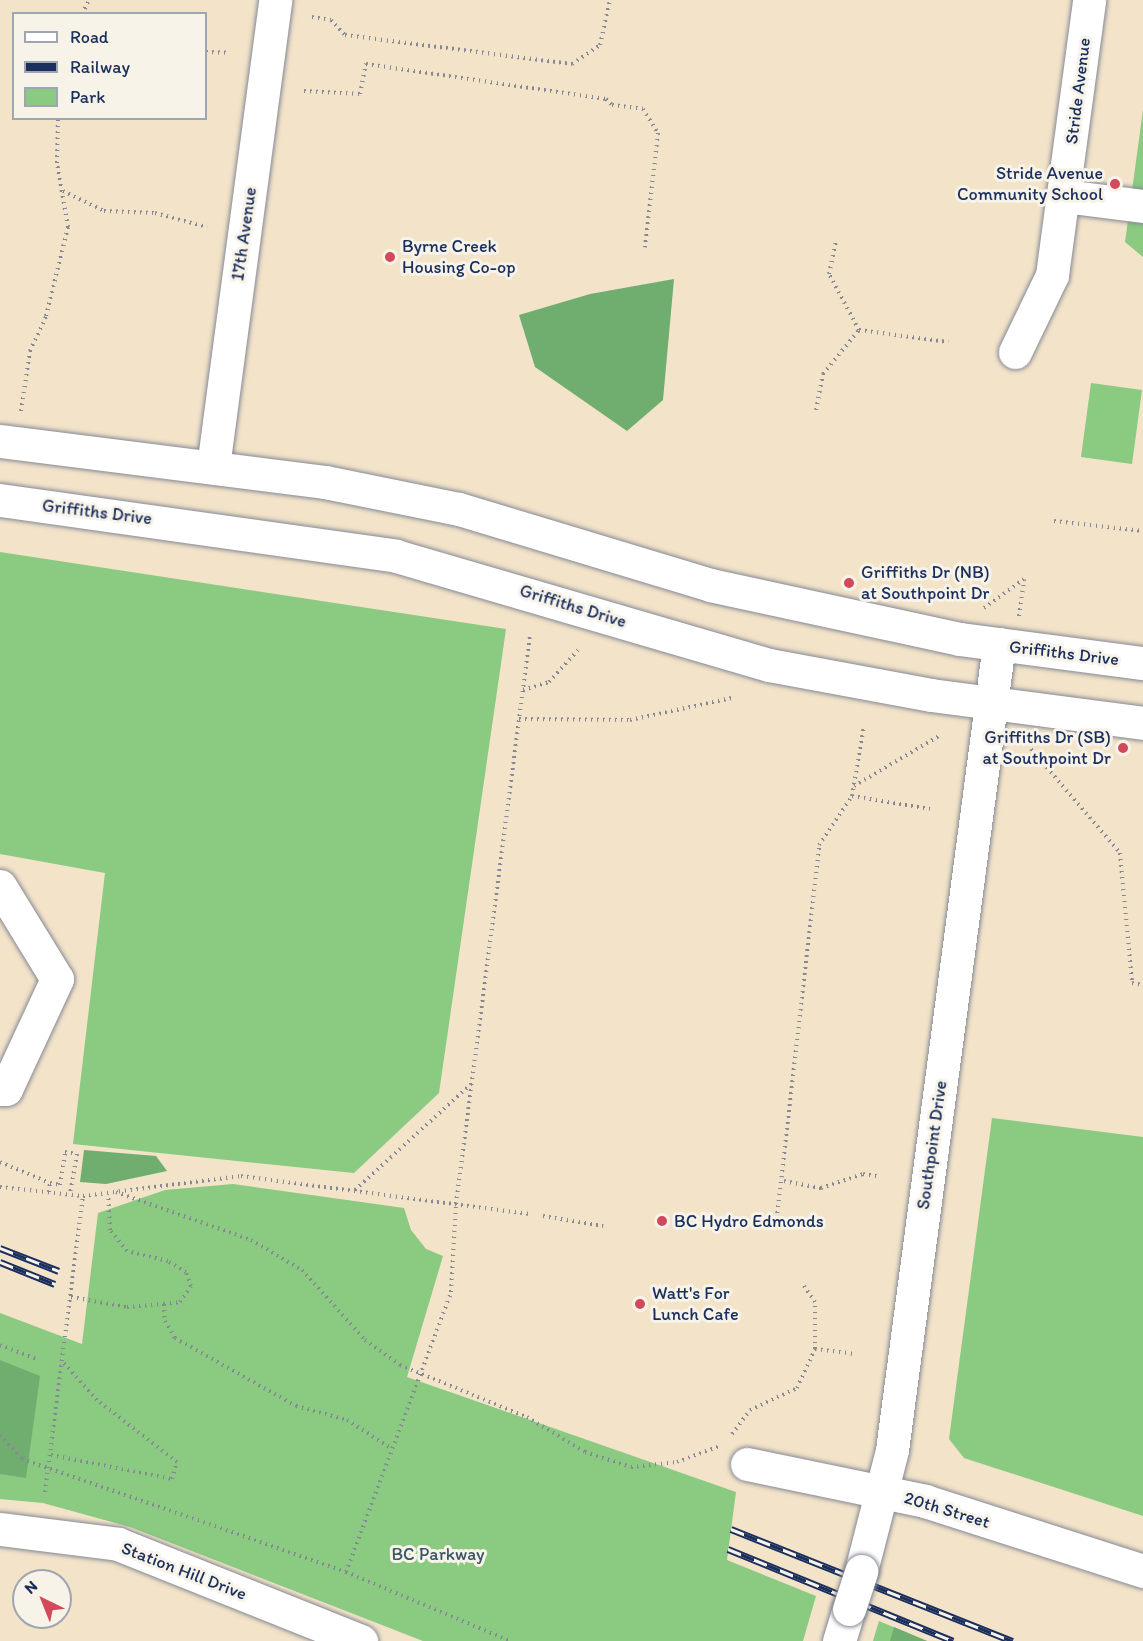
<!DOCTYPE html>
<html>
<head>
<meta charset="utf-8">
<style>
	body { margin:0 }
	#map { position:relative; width:1143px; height:1641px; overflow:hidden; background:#f2e3c9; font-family:Itim,sans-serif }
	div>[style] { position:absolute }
	.green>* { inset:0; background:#8aca81 }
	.forest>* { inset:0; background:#6fae6f }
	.path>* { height:4px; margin-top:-2px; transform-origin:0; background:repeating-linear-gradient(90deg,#868994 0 1.5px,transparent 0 6px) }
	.roads { filter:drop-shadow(0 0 2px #868994) drop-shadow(0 0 2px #868994) }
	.minor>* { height:33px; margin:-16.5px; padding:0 16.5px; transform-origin:16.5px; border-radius:16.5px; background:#fff }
	.major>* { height:33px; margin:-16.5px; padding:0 16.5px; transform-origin:16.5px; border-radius:16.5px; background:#fff }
	.rail>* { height:7px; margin-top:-3.5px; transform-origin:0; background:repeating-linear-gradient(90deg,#f7f3e8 0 14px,#1b2f5e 0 28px); box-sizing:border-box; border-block:2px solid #1b2f5e }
	.bridges { filter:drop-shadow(0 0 2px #868994) drop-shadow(0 0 2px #868994) }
	.minor-bridge>* { height:33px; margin:-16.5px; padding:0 16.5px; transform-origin:16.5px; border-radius:16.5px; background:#fff }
	.dots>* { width:16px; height:16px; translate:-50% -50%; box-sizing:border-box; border:3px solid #f7f3e8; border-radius:50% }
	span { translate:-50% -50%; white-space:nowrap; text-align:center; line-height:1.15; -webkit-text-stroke:6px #f7f3e8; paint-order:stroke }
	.street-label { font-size:18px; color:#1b2f5e }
	.poi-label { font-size:18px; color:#1b2f5e }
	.right { translate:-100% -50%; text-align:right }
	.left { translate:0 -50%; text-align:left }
	.park-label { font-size:18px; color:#375667 }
	.legend { position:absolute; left:12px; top:12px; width:195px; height:108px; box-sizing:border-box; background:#f7f3e8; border:2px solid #9fa5b1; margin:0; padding:8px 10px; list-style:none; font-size:18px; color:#1b2f5e }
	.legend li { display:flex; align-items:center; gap:12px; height:30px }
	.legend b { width:30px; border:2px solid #9fa5b1 }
	.north { position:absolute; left:12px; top:1569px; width:60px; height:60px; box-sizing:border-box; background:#f7f3e8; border:2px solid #9fa5b1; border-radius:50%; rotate:317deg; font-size:16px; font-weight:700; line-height:24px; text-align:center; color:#1b2f5e }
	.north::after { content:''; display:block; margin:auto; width:21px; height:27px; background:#d1495b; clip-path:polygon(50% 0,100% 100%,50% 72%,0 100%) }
</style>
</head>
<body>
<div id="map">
	<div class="green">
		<div style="clip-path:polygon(1143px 110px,1143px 257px,1125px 242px)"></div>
		<div style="clip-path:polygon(1091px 383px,1142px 390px,1132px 464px,1081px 457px)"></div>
		<div style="clip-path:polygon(0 552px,506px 629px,439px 1093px,354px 1173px,73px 1144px,105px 873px,0 854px)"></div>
		<div style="clip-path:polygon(992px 1118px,1143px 1137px,1143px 1516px,964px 1458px,949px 1439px)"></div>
		<div style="clip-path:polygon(233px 1184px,404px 1208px,411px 1230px,426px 1249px,443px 1256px,407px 1377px,736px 1492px,727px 1560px,816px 1596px,803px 1641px,423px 1641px,130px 1527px,43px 1503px,0 1499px,0 1313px,82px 1344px,98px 1213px,165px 1190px)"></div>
		<div style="clip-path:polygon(879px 1621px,927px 1641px,873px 1641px)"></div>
	</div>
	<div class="forest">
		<div style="clip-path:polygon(674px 279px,663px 400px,627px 431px,535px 367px,519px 315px,590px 294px)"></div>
		<div style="clip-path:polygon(84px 1150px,156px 1156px,167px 1171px,106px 1184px,80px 1182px)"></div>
		<div style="clip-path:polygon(0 1360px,40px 1376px,26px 1478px,0 1474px)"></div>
		<div style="clip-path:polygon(894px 1627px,927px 1641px,890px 1641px)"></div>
	</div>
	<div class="path">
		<div style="left:82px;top:14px;width:16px;rotate:-63deg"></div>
		<div style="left:312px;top:17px;width:19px;rotate:9deg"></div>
		<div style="left:331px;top:20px;width:21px;rotate:47deg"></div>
		<div style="left:345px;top:35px;width:229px;rotate:7.3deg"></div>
		<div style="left:572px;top:64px;width:34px;rotate:-34deg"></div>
		<div style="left:600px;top:45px;width:46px;rotate:-77.5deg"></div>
		<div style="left:206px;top:52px;width:23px;rotate:2deg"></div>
		<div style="left:304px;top:91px;width:56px;rotate:3.1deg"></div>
		<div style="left:360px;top:94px;width:31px;rotate:-79deg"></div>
		<div style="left:366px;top:64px;width:243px;rotate:8.3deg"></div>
		<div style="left:606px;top:99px;width:8px;rotate:45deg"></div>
		<div style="left:612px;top:105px;width:31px;rotate:7deg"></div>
		<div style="left:643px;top:109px;width:28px;rotate:58deg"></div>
		<div style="left:658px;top:133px;width:115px;rotate:96.5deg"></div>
		<div style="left:63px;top:191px;width:46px;rotate:26deg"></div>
		<div style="left:104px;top:211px;width:51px;rotate:2.2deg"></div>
		<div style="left:155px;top:213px;width:54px;rotate:15.1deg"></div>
		<div style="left:859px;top:330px;width:90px;rotate:7.7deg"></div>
		<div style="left:816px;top:410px;width:37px;rotate:-79deg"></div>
		<div style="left:823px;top:374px;width:57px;rotate:-50.7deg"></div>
		<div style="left:859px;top:330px;width:64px;rotate:-118.2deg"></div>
		<div style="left:829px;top:274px;width:34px;rotate:-78deg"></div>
		<div style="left:21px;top:411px;width:61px;rotate:-81.5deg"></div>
		<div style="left:30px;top:351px;width:38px;rotate:-65deg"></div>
		<div style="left:46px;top:316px;width:92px;rotate:-76.1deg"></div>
		<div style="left:68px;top:227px;width:65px;rotate:-99.8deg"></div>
		<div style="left:57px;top:163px;width:45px;rotate:-88.7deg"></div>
		<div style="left:1054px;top:521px;width:90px;rotate:6.4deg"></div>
		<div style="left:984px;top:608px;width:49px;rotate:-35.9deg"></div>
		<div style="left:1019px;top:616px;width:37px;rotate:-82deg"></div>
		<div style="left:523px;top:690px;width:27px;rotate:-17deg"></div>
		<div style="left:549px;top:682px;width:43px;rotate:-47.8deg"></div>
		<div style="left:519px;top:719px;width:111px;rotate:0.5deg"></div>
		<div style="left:630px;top:720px;width:104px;rotate:-12.2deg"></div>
		<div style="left:1031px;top:749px;width:137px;rotate:49.4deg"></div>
		<div style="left:1120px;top:853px;width:131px;rotate:84.7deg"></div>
		<div style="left:1132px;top:983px;width:11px;rotate:10deg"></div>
		<div style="left:854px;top:786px;width:99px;rotate:-30.5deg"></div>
		<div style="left:852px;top:796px;width:79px;rotate:9.5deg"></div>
		<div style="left:0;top:1162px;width:54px;rotate:22.8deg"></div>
		<div style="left:784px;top:1181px;width:38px;rotate:11deg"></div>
		<div style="left:821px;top:1188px;width:44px;rotate:-18.4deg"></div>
		<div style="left:863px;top:1174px;width:18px;rotate:9deg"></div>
		<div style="left:0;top:1187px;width:83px;rotate:6.2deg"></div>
		<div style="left:83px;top:1196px;width:159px;rotate:-7.2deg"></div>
		<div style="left:241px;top:1176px;width:290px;rotate:7.5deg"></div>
		<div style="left:355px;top:1190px;width:157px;rotate:-42.4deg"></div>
		<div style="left:49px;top:1192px;width:9px;rotate:-84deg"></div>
		<div style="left:50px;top:1183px;width:10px;rotate:11deg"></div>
		<div style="left:60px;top:1185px;width:33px;rotate:-81deg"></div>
		<div style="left:65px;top:1152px;width:12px;rotate:9deg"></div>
		<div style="left:77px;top:1154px;width:41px;rotate:99.9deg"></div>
		<div style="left:116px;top:1192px;width:143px;rotate:19.6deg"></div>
		<div style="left:251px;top:1240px;width:59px;rotate:30.5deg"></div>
		<div style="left:302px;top:1270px;width:94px;rotate:48deg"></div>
		<div style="left:365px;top:1340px;width:43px;rotate:35.5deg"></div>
		<div style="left:400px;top:1365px;width:137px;rotate:22.3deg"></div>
		<div style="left:527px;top:1417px;width:68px;rotate:31.1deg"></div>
		<div style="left:585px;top:1452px;width:48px;rotate:18.1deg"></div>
		<div style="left:631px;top:1467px;width:46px;rotate:-6.2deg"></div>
		<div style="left:677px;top:1462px;width:46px;rotate:-20.4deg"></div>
		<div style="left:543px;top:1216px;width:61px;rotate:9.5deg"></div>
		<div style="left:776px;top:1225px;width:382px;rotate:-83.5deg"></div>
		<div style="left:819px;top:845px;width:59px;rotate:-56deg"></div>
		<div style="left:852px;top:796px;width:71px;rotate:-80.3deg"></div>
		<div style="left:71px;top:1297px;width:57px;rotate:10.1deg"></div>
		<div style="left:127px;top:1307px;width:37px;rotate:-5deg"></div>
		<div style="left:164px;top:1304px;width:16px;rotate:-7deg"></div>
		<div style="left:180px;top:1302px;width:19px;rotate:-55deg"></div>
		<div style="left:191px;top:1286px;width:15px;rotate:-110deg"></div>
		<div style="left:186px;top:1272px;width:21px;rotate:-149deg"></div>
		<div style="left:168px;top:1261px;width:42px;rotate:-166.3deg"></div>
		<div style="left:127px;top:1251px;width:27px;rotate:-129deg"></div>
		<div style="left:110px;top:1230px;width:35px;rotate:-93deg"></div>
		<div style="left:164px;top:1304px;width:17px;rotate:87deg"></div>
		<div style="left:165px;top:1321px;width:20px;rotate:60deg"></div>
		<div style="left:175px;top:1338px;width:139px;rotate:29.3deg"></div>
		<div style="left:296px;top:1406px;width:53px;rotate:15.4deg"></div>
		<div style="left:347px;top:1420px;width:52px;rotate:32.5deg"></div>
		<div style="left:0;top:1345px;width:39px;rotate:21deg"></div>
		<div style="left:815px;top:1349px;width:41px;rotate:7deg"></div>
		<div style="left:732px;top:1434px;width:30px;rotate:-53deg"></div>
		<div style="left:750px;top:1410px;width:52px;rotate:-25.1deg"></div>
		<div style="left:797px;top:1388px;width:43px;rotate:-65.2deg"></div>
		<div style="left:815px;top:1349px;width:47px;rotate:-90deg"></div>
		<div style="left:815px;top:1302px;width:22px;rotate:-124deg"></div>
		<div style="left:0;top:1435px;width:33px;rotate:47deg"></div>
		<div style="left:22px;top:1459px;width:343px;rotate:19.2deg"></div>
		<div style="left:346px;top:1572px;width:178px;rotate:22.8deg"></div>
		<div style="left:51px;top:1455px;width:123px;rotate:11.2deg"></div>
		<div style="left:172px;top:1479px;width:18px;rotate:-74deg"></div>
		<div style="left:177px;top:1462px;width:101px;rotate:-142.2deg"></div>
		<div style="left:97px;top:1400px;width:51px;rotate:-131.8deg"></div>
		<div style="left:45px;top:1492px;width:298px;rotate:-82.7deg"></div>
		<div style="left:346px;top:1572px;width:299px;rotate:-69.4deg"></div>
		<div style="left:451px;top:1292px;width:88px;rotate:-86.7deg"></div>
		<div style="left:456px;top:1204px;width:574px;rotate:-82.59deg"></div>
	</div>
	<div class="roads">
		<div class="minor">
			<div style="left:1064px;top:196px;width:80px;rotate:7.2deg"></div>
			<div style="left:1015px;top:352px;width:85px;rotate:-64.3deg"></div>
			<div style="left:1052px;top:275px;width:277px;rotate:-82.3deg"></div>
			<div style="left:213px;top:467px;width:471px;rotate:-82.4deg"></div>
			<div style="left:0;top:886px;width:109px;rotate:58.5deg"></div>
			<div style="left:57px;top:979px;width:121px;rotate:114.9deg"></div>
			<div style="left:6px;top:1089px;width:6px;rotate:180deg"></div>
			<div style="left:747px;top:1464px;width:182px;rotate:11.7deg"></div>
			<div style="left:925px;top:1501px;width:229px;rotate:17.8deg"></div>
			<div style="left:0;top:1529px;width:119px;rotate:7.2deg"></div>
			<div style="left:118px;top:1544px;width:262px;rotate:21.8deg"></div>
			<div style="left:861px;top:1571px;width:125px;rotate:-75.6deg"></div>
			<div style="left:892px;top:1450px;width:813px;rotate:-82.44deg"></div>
			<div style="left:839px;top:1641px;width:34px;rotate:-73deg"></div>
		</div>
		<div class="major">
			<div style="left:0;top:441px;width:328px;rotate:7.2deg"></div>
			<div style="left:325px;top:482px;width:137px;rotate:11.4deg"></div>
			<div style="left:459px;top:509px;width:262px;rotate:16.8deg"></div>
			<div style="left:710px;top:585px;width:256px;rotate:12.2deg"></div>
			<div style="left:960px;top:639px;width:185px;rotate:7.5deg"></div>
			<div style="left:0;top:500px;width:400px;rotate:8deg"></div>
			<div style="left:396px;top:556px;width:389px;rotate:16.3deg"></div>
			<div style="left:769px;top:665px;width:165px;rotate:10.5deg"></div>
			<div style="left:931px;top:695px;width:214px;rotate:7.5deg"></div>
		</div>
	</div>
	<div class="rail">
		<div style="left:0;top:1248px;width:63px;rotate:21.3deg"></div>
		<div style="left:0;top:1262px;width:59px;rotate:21.8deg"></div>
		<div style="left:731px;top:1529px;width:303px;rotate:21.7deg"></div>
		<div style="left:728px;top:1549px;width:243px;rotate:22.2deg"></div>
	</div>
	<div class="bridges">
		<div class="minor-bridge">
			<div style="left:849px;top:1609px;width:40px;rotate:-72deg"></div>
		</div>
	</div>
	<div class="dots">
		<div style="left:1115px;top:184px;background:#d1495b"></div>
		<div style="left:390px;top:257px;background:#d1495b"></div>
		<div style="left:849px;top:583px;background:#d1495b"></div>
		<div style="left:1123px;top:748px;background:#d1495b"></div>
		<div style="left:662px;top:1221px;background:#d1495b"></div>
		<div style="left:640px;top:1304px;background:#d1495b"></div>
	</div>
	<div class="street-label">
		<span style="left:1078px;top:91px;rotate:-83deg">Stride Avenue</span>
		<span style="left:244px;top:234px;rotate:-82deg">17th Avenue</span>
		<span style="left:97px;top:512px;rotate:7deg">Griffiths Drive</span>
		<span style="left:573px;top:606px;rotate:17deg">Griffiths Drive</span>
		<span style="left:1064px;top:653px;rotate:7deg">Griffiths Drive</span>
		<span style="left:932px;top:1145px;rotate:-82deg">Southpoint Drive</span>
		<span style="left:947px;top:1510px;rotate:17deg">20th Street</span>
		<span style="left:184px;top:1571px;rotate:21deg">Station Hill Drive</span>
	</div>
	<div class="poi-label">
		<span class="right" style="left:1103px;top:184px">Stride Avenue<br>Community School</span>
		<span class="left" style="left:402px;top:257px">Byrne Creek<br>Housing Co-op</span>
		<span class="left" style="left:861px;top:583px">Griffiths Dr (NB)<br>at Southpoint Dr</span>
		<span class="right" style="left:1111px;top:748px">Griffiths Dr (SB)<br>at Southpoint Dr</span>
		<span class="left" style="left:674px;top:1221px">BC Hydro Edmonds</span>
		<span class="left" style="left:652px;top:1304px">Watt's For<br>Lunch Cafe</span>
	</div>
	<div class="park-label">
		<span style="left:438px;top:1554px">BC Parkway</span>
	</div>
	<ul class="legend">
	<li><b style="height:8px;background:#fff"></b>Road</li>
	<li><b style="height:8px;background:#1b2f5e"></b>Railway</li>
	<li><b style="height:16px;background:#8aca81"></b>Park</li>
	</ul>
	<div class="north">N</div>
</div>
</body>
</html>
